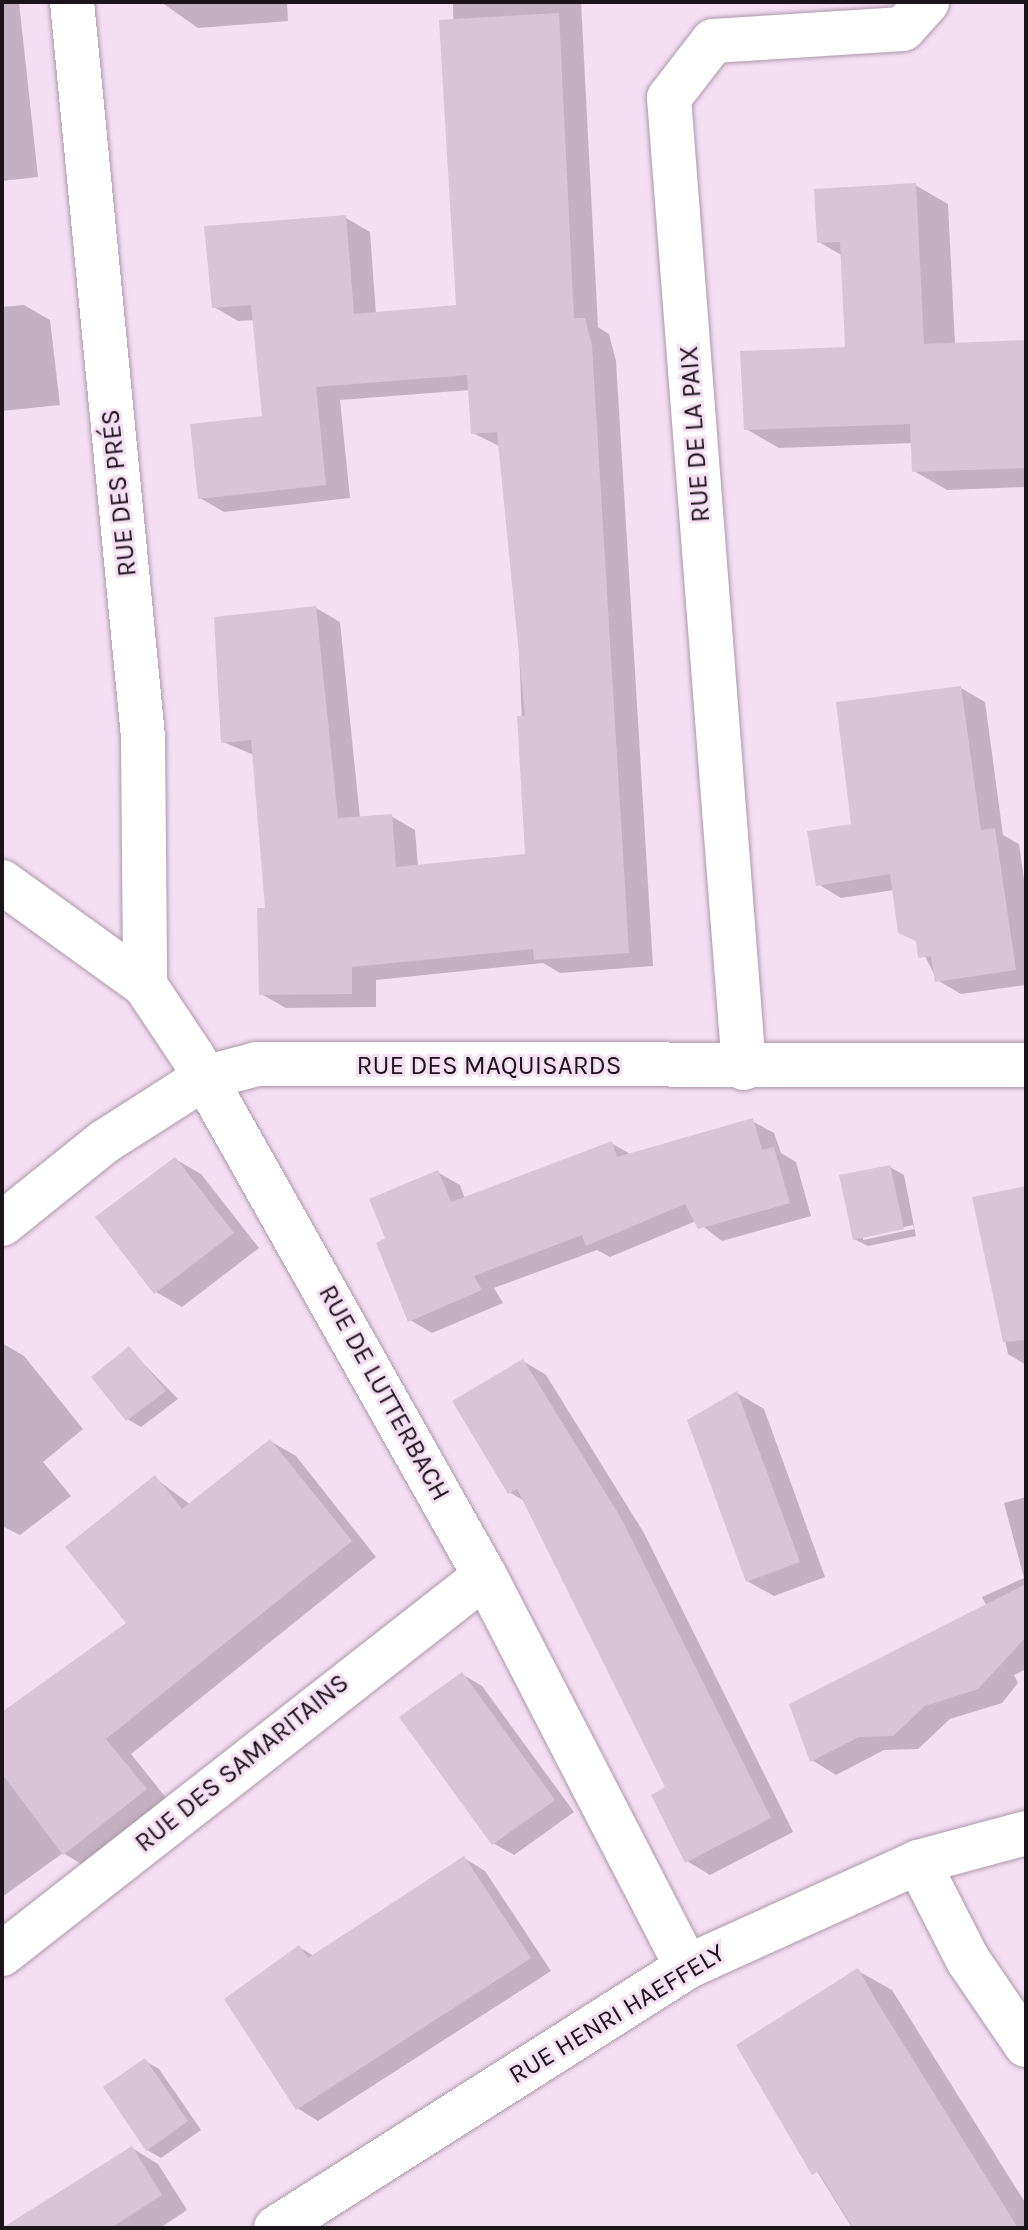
<!DOCTYPE html>
<html>
<head>
<meta charset="utf-8">
<style>
	body { margin:0 }
	#map { position:relative; width:1028px; height:2230px; overflow:hidden; background:#f4def2; font-family:Karla,sans-serif }
	div>[style] { position:absolute }
	.shadow>* { inset:0; background:#0003 }
	.building>* { inset:0; background:#d9c4d7 }
	.roads { filter:drop-shadow(0 0 2px #ad98ab) drop-shadow(0 0 2px #ad98ab) }
	.street>* { height:44px; margin:-22px; padding:0 22px; transform-origin:22px; border-radius:22px; background:#fff }
	span { translate:-50% -50%; white-space:nowrap; text-align:center; line-height:1.15; -webkit-text-stroke:6px #f4def2; paint-order:stroke }
	.street-label { font-size:26px; color:#1b141a }
	.frame { position:absolute; inset:0; border:4px solid #1b141a; pointer-events:none }
</style>
</head>
<body>
<div id="map">
	<div class="shadow">
		<div style="clip-path:polygon(2px 2px,19px 2px,38px 177px,2px 181px)"></div>
		<div style="clip-path:polygon(161px 2px,287px 2px,288px 21px,198px 28px)"></div>
		<div style="clip-path:polygon(453px 2px,581px 2px,598px 327px,609px 334px,616px 361px,653px 966px,560px 973px,543px 963px,376px 980px,376px 1007px,286px 1008px,261px 994px,267px 910px,254px 755px,223px 742px,316px 608px,340px 622px,360px 818px,391px 816px,415px 830px,418px 866px,527px 856px,516px 569px,501px 447px,473px 433px,470px 390px,340px 400px,350px 498px,224px 512px,200px 498px,264px 417px,254px 320px,238px 321px,214px 307px,346px 218px,370px 232px,376px 314px,458px 307px)"></div>
		<div style="clip-path:polygon(915px 185px,948px 204px,955px 344px,1026px 342px,1026px 487px,947px 490px,914px 471px,913px 443px,779px 448px,746px 429px,848px 349px,843px 256px,819px 242px)"></div>
		<div style="clip-path:polygon(24px 305px,50px 320px,60px 405px,2px 411px,2px 307px)"></div>
		<div style="clip-path:polygon(961px 688px,985px 702px,1003px 835px,1019px 844px,1026px 894px,1026px 985px,961px 994px,937px 980px,918px 942px,900px 932px,894px 890px,841px 898px,818px 884px,854px 825px)"></div>
		<div style="clip-path:polygon(752px 1121px,774px 1133px,781px 1153px,796px 1162px,811px 1216px,722px 1241px,696px 1221px,610px 1257px,597px 1250px,494px 1288px,503px 1303px,432px 1333px,410px 1320px,388px 1239px,437px 1172px,460px 1185px,465px 1199px,611px 1143px,632px 1155px)"></div>
		<div style="clip-path:polygon(175px 1159px,201px 1174px,259px 1248px,182px 1307px,156px 1292px)"></div>
		<div style="clip-path:polygon(evenodd,890px 1167px,904px 1175px,916px 1236px,868px 1246px,854px 1239px,890px 1167px,913px 1225px,914px 1229px,863px 1240px,863px 1236px,913px 1225px)"></div>
		<div style="clip-path:polygon(1026px 1188px,1026px 1365px,1008px 1354px,975px 1198px)"></div>
		<div style="clip-path:polygon(2px 1343px,24px 1356px,83px 1429px,43px 1462px,71px 1496px,20px 1535px,2px 1526px)"></div>
		<div style="clip-path:polygon(129px 1349px,178px 1399px,141px 1427px,127px 1419px)"></div>
		<div style="clip-path:polygon(523px 1361px,546px 1375px,644px 1533px,793px 1832px,710px 1875px,687px 1861px,667px 1788px,526px 1502px,509px 1492px)"></div>
		<div style="clip-path:polygon(737px 1393px,764px 1409px,825px 1577px,774px 1596px,747px 1581px)"></div>
		<div style="clip-path:polygon(270px 1441px,296px 1456px,376px 1557px,131px 1754px,171px 1804px,90px 1869px,63px 1853px,2px 1897px,2px 1714px,129px 1624px,155px 1478px,191px 1505px)"></div>
		<div style="clip-path:polygon(1026px 1497px,1026px 1669px,1014px 1675px,1018px 1683px,1002px 1703px,950px 1719px,918px 1749px,884px 1750px,836px 1775px,812px 1760px,986px 1605px,982px 1597px,1024px 1578px,1004px 1503px)"></div>
		<div style="clip-path:polygon(462px 1674px,482px 1686px,574px 1812px,514px 1855px,493px 1843px)"></div>
		<div style="clip-path:polygon(464px 1858px,485px 1871px,551px 1971px,318px 2121px,297px 2108px,299px 1947px,314px 1956px)"></div>
		<div style="clip-path:polygon(858px 1971px,892px 1990px,1026px 2204px,1026px 2228px,852px 2228px,739px 2045px)"></div>
		<div style="clip-path:polygon(145px 2061px,159px 2069px,201px 2130px,161px 2158px,147px 2150px)"></div>
		<div style="clip-path:polygon(132px 2148px,158px 2164px,187px 2210px,160px 2228px,70px 2228px)"></div>
	</div>
	<div class="building">
		<div style="clip-path:polygon(559px 13px,574px 318px,585px 318px,592px 346px,629px 953px,534px 960px,533px 949px,352px 967px,352px 994px,259px 995px,257px 908px,265px 908px,251px 740px,221px 743px,214px 617px,316px 606px,338px 818px,392px 814px,396px 867px,525px 854px,517px 716px,525px 716px,497px 432px,471px 434px,467px 375px,316px 387px,326px 485px,198px 499px,190px 424px,262px 416px,251px 305px,212px 308px,204px 226px,346px 215px,354px 314px,456px 305px,439px 20px)"></div>
		<div style="clip-path:polygon(916px 183px,924px 344px,1026px 340px,1026px 468px,912px 472px,910px 424px,744px 430px,740px 351px,845px 347px,840px 242px,817px 243px,814px 189px)"></div>
		<div style="clip-path:polygon(961px 686px,981px 830px,995px 828px,1016px 970px,935px 982px,931px 956px,918px 958px,916px 941px,898px 933px,890px 874px,816px 886px,807px 831px,851px 824px,836px 702px)"></div>
		<div style="clip-path:polygon(753px 1118px,762px 1150px,774px 1147px,790px 1203px,698px 1229px,685px 1204px,586px 1246px,582px 1235px,474px 1276px,482px 1290px,408px 1322px,376px 1243px,385px 1238px,369px 1199px,438px 1170px,451px 1202px,612px 1141px,617px 1157px)"></div>
		<div style="clip-path:polygon(175px 1157px,234px 1233px,154px 1294px,95px 1217px)"></div>
		<div style="clip-path:polygon(890px 1165px,904px 1229px,853px 1240px,839px 1175px)"></div>
		<div style="clip-path:polygon(1026px 1186px,1026px 1340px,1003px 1342px,972px 1197px)"></div>
		<div style="clip-path:polygon(129px 1346px,166px 1391px,126px 1421px,91px 1377px)"></div>
		<div style="clip-path:polygon(523px 1359px,621px 1518px,771px 1818px,685px 1863px,651px 1795px,665px 1787px,517px 1489px,508px 1494px,452px 1401px)"></div>
		<div style="clip-path:polygon(737px 1391px,800px 1562px,746px 1582px,687px 1420px)"></div>
		<div style="clip-path:polygon(270px 1439px,352px 1541px,106px 1739px,147px 1789px,63px 1855px,2px 1774px,2px 1712px,126px 1623px,65px 1547px,155px 1475px,182px 1509px)"></div>
		<div style="clip-path:polygon(1026px 1584px,1026px 1637px,978px 1689px,925px 1706px,893px 1736px,859px 1737px,810px 1762px,789px 1704px)"></div>
		<div style="clip-path:polygon(462px 1672px,555px 1800px,492px 1845px,399px 1717px)"></div>
		<div style="clip-path:polygon(464px 1856px,531px 1958px,296px 2110px,224px 1999px,299px 1945px,308px 1958px)"></div>
		<div style="clip-path:polygon(858px 1968px,874px 1997px,1018px 2228px,853px 2228px,818px 2171px,812px 2175px,736px 2045px)"></div>
		<div style="clip-path:polygon(145px 2058px,188px 2121px,146px 2151px,103px 2087px)"></div>
		<div style="clip-path:polygon(132px 2146px,162px 2195px,111px 2228px,2px 2228px)"></div>
	</div>
	<div class="roads">
		<div class="street">
			<div style="left:72px;top:2px;width:738px;rotate:84.48deg"></div>
			<div style="left:143px;top:737px;width:248px;rotate:89.5deg"></div>
			<div style="left:2px;top:882px;width:176px;rotate:35.8deg"></div>
			<div style="left:145px;top:985px;width:87px;rotate:56.3deg"></div>
			<div style="left:193px;top:1057px;width:596px;rotate:60.64deg"></div>
			<div style="left:485px;top:1576px;width:440px;rotate:62.7deg"></div>
			<div style="left:744px;top:1068px;width:973px;rotate:-94.42deg"></div>
			<div style="left:669px;top:98px;width:72px;rotate:-52.3deg"></div>
			<div style="left:713px;top:41px;width:190px;rotate:-3.6deg"></div>
			<div style="left:903px;top:29px;width:36px;rotate:-48deg"></div>
			<div style="left:2px;top:1224px;width:131px;rotate:-38.8deg"></div>
			<div style="left:104px;top:1142px;width:119px;rotate:-32.6deg"></div>
			<div style="left:204px;top:1078px;width:55px;rotate:-14.8deg"></div>
			<div style="left:257px;top:1064px;width:769px;rotate:0.07deg"></div>
			<div style="left:918px;top:1862px;width:110px;rotate:63deg"></div>
			<div style="left:968px;top:1960px;width:103px;rotate:55.7deg"></div>
			<div style="left:2px;top:1954px;width:613px;rotate:-38.05deg"></div>
			<div style="left:276px;top:2228px;width:487px;rotate:-32.4deg"></div>
			<div style="left:687px;top:1967px;width:254px;rotate:-24.4deg"></div>
			<div style="left:918px;top:1862px;width:112px;rotate:-15deg"></div>
		</div>
	</div>
	<div class="street-label">
		<span style="left:695px;top:434px;rotate:-94deg">RUE DE LA PAIX</span>
		<span style="left:119px;top:493px;rotate:-96deg">RUE DES PRÉS</span>
		<span style="left:489px;top:1066px">RUE DES MAQUISARDS</span>
		<span style="left:384px;top:1393px;rotate:61deg">RUE DE LUTTERBACH</span>
		<span style="left:242px;top:1763px;rotate:-39deg">RUE DES SAMARITAINS</span>
		<span style="left:617px;top:2014px;rotate:-31deg">RUE HENRI HAEFFELY</span>
	</div>
	<div class="frame"></div>
</div>
</body>
</html>
